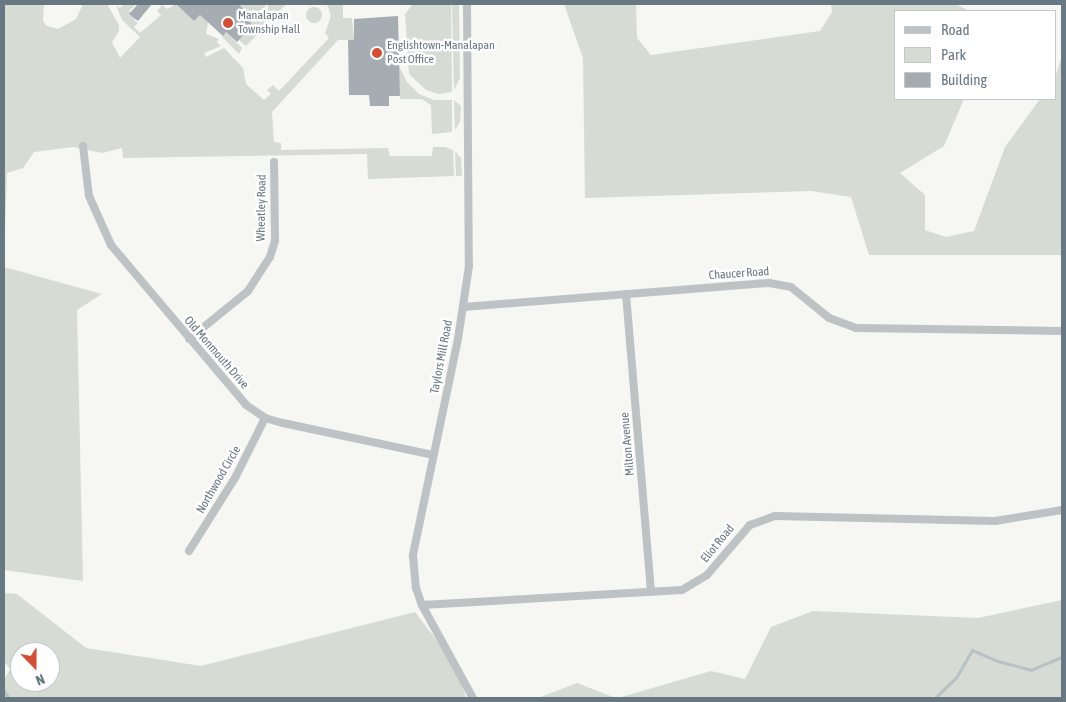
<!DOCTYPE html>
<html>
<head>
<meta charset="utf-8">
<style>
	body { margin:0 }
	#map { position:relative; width:1066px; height:702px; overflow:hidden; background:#f6f6f3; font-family:"Asap Condensed",sans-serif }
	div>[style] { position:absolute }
	.green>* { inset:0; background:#d6dbd3 }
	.round { border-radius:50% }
	.stream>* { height:2.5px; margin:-1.25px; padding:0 1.25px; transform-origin:1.25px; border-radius:1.25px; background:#b6c2c5 }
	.building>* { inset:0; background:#a5adb2 }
	.minor>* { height:8px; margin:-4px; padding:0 4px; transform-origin:4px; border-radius:4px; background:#bdc2c5 }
	.dots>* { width:14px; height:14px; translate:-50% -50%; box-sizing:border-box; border:2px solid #fff; border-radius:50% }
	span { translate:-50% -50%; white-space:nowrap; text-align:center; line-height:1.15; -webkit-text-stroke:5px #fff; paint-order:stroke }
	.poi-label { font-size:12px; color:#677882 }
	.left { translate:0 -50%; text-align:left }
	.street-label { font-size:12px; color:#677882 }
	.frame { position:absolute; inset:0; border:5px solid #677882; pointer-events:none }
	.legend { position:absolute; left:894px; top:10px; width:162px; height:90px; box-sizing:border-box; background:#fff; border:1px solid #c2c9cd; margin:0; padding:6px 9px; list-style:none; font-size:15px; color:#677882 }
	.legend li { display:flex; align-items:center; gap:10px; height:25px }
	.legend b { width:25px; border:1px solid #c2c9cd }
	.north { position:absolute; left:10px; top:642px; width:50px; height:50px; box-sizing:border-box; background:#fff; border:1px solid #c2c9cd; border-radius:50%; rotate:158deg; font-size:14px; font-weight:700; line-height:20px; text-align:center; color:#677882 }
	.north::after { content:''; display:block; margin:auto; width:18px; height:22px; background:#d54e34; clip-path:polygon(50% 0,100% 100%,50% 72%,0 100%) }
</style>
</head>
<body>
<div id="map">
	<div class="green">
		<div style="clip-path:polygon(4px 4px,44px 4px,43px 21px,47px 26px,58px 29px,76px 19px,83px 4px,107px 4px,119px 25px,119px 31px,112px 42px,120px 58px,140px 37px,122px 20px,116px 5px,120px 8px,124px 4px,136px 4px,129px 11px,136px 17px,134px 20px,138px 23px,134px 27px,140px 33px,161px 15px,157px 11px,162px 5px,167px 9px,176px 4px,194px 21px,200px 15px,208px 22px,206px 34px,219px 39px,217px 42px,221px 46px,204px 53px,206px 57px,224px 48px,243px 68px,246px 84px,264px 100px,271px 94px,267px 90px,273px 85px,279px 91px,329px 38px,325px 33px,331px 16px,327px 4px,343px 4px,343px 18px,352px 18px,354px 40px,338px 40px,272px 112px,274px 142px,281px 143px,281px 150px,388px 148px,390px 156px,432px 156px,433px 147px,445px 147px,453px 150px,454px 176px,368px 179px,367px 154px,123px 158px,122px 148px,102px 153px,73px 147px,34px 152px,23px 168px,7px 173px,4px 257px)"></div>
		<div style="clip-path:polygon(238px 4px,265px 4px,266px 25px,246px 46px,239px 40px,252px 18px)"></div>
		<div style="clip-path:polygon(268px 4px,286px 4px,268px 23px)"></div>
		<div style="clip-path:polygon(413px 4px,451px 4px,452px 92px,439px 94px,426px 90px,409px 74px,405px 14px)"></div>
		<div style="clip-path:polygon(452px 4px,459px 4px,460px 78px,454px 90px)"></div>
		<div style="clip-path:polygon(564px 4px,636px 4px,637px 38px,651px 55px,820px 31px,832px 12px,831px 4px,955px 4px,970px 11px,895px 11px,895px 99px,964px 99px,944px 146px,900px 173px,925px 195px,925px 230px,946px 237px,974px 231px,1005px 147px,1040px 99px,1055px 99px,1055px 78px,1062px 56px,1062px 255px,869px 255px,851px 197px,811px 191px,585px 198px,583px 58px)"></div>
		<div class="round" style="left:306px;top:7px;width:16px;height:16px"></div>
		<div style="clip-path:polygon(226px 32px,242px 48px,239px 54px,222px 37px)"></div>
		<div style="clip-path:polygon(399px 66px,407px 82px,419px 94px,434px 100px,452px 100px,452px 132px,432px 134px,431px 105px,422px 99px,400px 99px)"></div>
		<div style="clip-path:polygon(454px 100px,461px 106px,460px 122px,455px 130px)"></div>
		<div style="clip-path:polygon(455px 151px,461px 158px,462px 176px,456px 176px)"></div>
		<div style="clip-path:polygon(4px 267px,102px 294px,77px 310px,83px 581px,4px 570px)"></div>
		<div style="clip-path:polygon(evenodd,4px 593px,17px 594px,86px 648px,201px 666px,415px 612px,457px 667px,466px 698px,4px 698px,4px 680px,10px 669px,4px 661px,4px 593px,20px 652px,50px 652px,50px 682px,20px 682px,20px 652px)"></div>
		<div style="clip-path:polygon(1062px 600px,1062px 698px,618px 698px,711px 671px,745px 679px,771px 627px,813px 611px,978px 618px)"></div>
		<div style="clip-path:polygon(577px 683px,616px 698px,538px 698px)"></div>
	</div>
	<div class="stream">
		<div style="left:4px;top:690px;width:9px;rotate:58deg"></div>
		<div style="left:935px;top:698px;width:29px;rotate:-44deg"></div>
		<div style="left:956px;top:678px;width:32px;rotate:-60deg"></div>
		<div style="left:972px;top:650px;width:28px;rotate:23deg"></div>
		<div style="left:998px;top:661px;width:34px;rotate:15deg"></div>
		<div style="left:1031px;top:670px;width:34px;rotate:-23deg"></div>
	</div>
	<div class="building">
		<div style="clip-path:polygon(138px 4px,152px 4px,138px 21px,129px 14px)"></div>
		<div style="clip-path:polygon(176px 4px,238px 4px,253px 18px,250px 21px,252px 26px,237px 42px,226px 32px,223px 36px,200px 15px,194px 21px)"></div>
		<div style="clip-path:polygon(398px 16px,400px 96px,389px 96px,389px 106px,370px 106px,369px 95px,349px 95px,348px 40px,354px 40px,354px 19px)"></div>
	</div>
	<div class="minor">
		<div style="left:467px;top:4px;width:262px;rotate:89.6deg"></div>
		<div style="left:469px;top:266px;width:74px;rotate:98.6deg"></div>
		<div style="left:458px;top:339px;width:221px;rotate:101.8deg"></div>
		<div style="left:413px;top:555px;width:33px;rotate:85deg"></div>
		<div style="left:416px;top:588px;width:18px;rotate:71deg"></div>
		<div style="left:422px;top:605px;width:106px;rotate:61.3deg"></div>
		<div style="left:83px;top:146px;width:50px;rotate:83.2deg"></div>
		<div style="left:89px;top:196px;width:54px;rotate:65.8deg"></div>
		<div style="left:111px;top:245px;width:209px;rotate:49.8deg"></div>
		<div style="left:246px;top:405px;width:23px;rotate:34deg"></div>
		<div style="left:265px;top:418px;width:19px;rotate:16deg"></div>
		<div style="left:283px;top:423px;width:153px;rotate:12deg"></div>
		<div style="left:626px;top:294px;width:299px;rotate:85.2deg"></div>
		<div style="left:463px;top:307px;width:307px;rotate:-4.5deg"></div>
		<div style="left:769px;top:283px;width:22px;rotate:10deg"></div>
		<div style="left:791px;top:287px;width:49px;rotate:39.2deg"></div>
		<div style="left:829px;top:318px;width:29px;rotate:20deg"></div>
		<div style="left:856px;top:328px;width:206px;rotate:0.8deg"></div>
		<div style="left:189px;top:339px;width:76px;rotate:-39.1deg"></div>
		<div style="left:248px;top:291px;width:40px;rotate:-57.1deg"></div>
		<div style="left:270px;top:257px;width:17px;rotate:-73deg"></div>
		<div style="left:275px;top:241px;width:79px;rotate:-90.7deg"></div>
		<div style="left:189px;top:551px;width:86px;rotate:-57.8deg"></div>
		<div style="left:235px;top:478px;width:67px;rotate:-63.4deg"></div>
		<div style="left:422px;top:605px;width:260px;rotate:-3.3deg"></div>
		<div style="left:682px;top:590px;width:29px;rotate:-31deg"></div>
		<div style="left:707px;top:575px;width:66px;rotate:-49.3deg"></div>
		<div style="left:750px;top:525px;width:27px;rotate:-20deg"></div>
		<div style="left:775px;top:516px;width:220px;rotate:1.3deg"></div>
		<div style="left:995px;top:521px;width:68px;rotate:-9.3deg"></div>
	</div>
	<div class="dots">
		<div style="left:228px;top:23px;background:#d54e34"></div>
		<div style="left:377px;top:53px;background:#d54e34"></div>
	</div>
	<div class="poi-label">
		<span class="left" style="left:238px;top:23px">Manalapan<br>Township Hall</span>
		<span class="left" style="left:387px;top:53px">Englishtown-Manalapan<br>Post Office</span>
	</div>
	<div class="street-label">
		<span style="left:262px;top:208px;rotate:-89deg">Wheatley Road</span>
		<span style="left:739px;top:274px;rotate:-4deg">Chaucer Road</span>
		<span style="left:216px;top:353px;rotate:49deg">Old Monmouth Drive</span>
		<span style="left:442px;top:357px;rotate:-79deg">Taylors Mill Road</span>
		<span style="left:628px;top:444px;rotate:-95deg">Milton Avenue</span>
		<span style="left:219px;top:480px;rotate:-60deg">Northwood Circle</span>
		<span style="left:718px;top:544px;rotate:-51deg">Eliot Road</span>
	</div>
	<div class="frame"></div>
	<ul class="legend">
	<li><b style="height:6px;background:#bdc2c5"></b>Road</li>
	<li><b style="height:14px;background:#d6dbd3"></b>Park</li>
	<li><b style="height:14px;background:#a5adb2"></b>Building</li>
	</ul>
	<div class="north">N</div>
</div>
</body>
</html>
